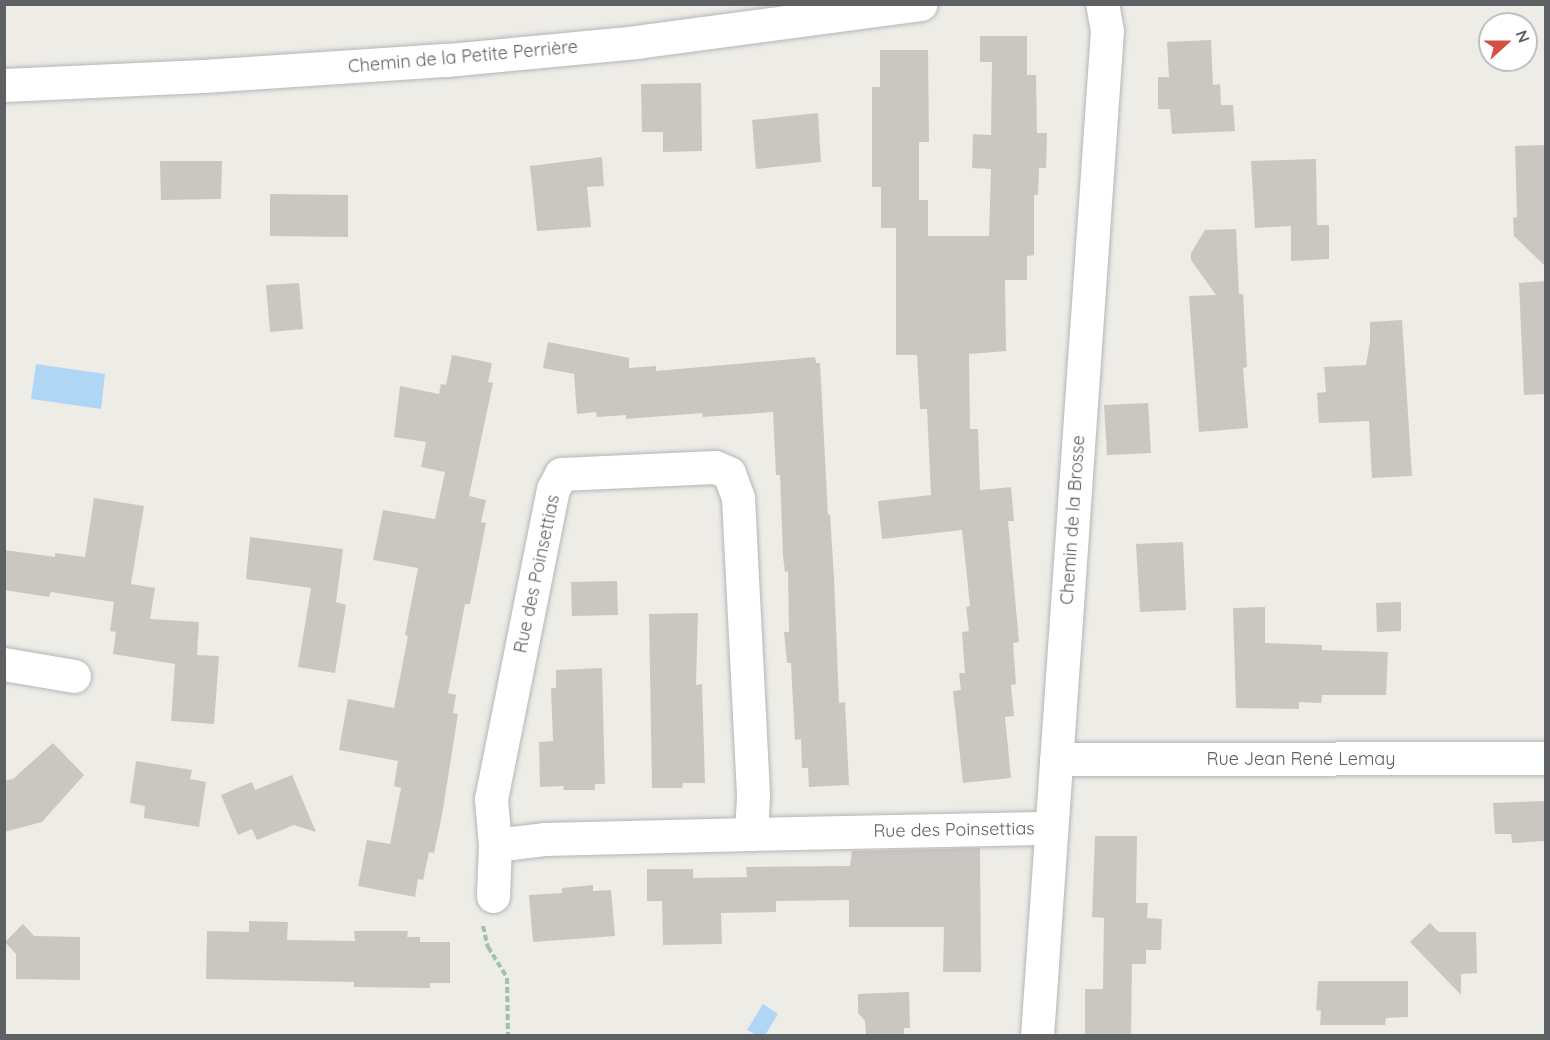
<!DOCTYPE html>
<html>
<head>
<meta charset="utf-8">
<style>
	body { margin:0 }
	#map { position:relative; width:1550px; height:1040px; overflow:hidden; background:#eeece6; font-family:Quicksand,sans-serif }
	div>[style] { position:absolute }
	.water>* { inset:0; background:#afd7f5 }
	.building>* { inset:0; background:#cac7c2 }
	.path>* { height:4px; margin-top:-2px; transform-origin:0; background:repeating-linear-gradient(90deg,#9fc3a9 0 6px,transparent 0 9px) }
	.roads { filter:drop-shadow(0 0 2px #b3b6b9) drop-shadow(0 0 2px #b3b6b9) }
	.minor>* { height:33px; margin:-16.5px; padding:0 16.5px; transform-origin:16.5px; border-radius:16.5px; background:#fff }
	.tertiary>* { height:33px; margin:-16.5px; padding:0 16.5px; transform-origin:16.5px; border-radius:16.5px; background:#fff }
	span { translate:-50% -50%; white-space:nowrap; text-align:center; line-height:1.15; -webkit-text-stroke:4.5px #fff; paint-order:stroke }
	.street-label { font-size:18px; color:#5e6164 }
	.frame { position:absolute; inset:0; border:6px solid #5e6164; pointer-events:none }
	.north { position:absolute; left:1478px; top:12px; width:60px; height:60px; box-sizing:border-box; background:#fff; border:2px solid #bfc0c1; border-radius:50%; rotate:69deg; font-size:16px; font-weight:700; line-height:24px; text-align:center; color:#5e6164 }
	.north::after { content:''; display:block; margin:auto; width:21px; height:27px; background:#d54f45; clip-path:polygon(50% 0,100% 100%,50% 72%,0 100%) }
</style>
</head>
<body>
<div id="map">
	<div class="water">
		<div style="clip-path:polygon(36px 364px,105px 374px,101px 409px,31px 399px)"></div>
		<div style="clip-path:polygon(763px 1004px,778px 1014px,765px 1035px,756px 1035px,747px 1030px)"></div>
	</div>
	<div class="building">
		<div style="clip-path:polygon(980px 36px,1027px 36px,1027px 75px,1036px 75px,1037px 133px,1047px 133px,1046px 168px,1039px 168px,1038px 195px,1034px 195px,1034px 255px,1027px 256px,1027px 280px,1005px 280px,1006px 351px,969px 354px,970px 429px,978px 429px,980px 490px,1011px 487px,1014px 521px,1008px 521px,1019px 642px,1013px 643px,1016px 684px,1011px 685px,1014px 716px,1005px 717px,1011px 778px,963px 783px,953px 691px,961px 690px,959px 673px,965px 673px,962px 632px,969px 631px,966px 607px,970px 606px,962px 530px,882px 539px,878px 501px,931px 495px,927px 409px,920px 409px,917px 355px,896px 355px,896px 228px,881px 228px,881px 187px,872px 187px,872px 87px,880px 87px,880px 50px,928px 50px,929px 142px,919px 142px,919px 200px,928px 200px,928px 236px,989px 236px,991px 169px,972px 168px,973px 134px,991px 135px,992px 62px,980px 62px)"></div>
		<div style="clip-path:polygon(1211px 40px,1213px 85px,1220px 84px,1221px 105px,1233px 105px,1235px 131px,1172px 134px,1170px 109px,1158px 109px,1158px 77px,1169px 77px,1167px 42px)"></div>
		<div style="clip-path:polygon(701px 83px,702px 151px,663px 152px,663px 132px,642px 132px,641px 84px)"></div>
		<div style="clip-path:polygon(818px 113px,821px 162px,756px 169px,752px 120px)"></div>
		<div style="clip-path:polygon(1545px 145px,1545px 266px,1514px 236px,1513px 218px,1517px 217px,1515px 146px)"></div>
		<div style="clip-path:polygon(602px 157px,604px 186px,587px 187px,591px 227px,537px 231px,530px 166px)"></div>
		<div style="clip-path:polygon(1316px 159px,1317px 225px,1329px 225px,1329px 259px,1291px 261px,1291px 226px,1255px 228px,1251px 161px)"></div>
		<div style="clip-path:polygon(160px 161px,222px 161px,221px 199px,161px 200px)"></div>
		<div style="clip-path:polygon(270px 194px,348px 195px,348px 237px,270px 236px)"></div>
		<div style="clip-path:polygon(1236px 229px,1239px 294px,1243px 294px,1247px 367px,1243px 368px,1248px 428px,1199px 432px,1189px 296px,1216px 295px,1191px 260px,1191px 253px,1205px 230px)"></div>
		<div style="clip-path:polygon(1545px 281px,1545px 394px,1524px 395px,1519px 283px)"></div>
		<div style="clip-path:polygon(299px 283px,303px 329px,270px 332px,266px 285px)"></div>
		<div style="clip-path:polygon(1402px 320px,1412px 476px,1372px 478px,1369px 421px,1319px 423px,1317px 393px,1326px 392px,1324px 367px,1366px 365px,1370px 342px,1370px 322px)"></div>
		<div style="clip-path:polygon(548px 342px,629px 358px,629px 368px,656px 366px,656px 371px,815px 357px,816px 363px,820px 363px,828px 515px,830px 514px,834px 577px,839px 703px,845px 702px,849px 785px,809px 787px,808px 768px,802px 768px,801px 739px,795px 740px,791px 663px,787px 663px,784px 632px,789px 632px,788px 571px,785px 572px,783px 556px,780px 475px,776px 475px,773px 412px,703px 417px,702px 413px,626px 419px,626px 415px,597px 417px,596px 412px,577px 414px,574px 374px,543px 368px)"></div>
		<div style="clip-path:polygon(452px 355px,492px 363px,488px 382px,493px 383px,469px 496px,486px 500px,481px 522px,486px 523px,470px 604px,465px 604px,448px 693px,456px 695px,453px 713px,458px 714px,442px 815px,434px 853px,429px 852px,423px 880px,418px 879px,415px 897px,358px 886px,367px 840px,390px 844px,401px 788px,394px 786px,398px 761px,339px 750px,348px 699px,394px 708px,408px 636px,405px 635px,418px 568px,373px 560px,383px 510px,435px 519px,445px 472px,421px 467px,426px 442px,394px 437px,400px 386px,439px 394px,441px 384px,446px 385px)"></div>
		<div style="clip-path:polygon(1148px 403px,1151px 453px,1107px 455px,1104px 405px)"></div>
		<div style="clip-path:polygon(94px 498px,144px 506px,131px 584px,155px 588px,150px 619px,199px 622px,197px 655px,219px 656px,214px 724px,171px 721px,175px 664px,113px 654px,116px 632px,110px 631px,114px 602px,51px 592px,49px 597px,4px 590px,4px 550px,55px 557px,55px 553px,85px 557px)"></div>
		<div style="clip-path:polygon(250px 537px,343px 549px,336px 602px,346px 605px,335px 673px,298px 667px,311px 588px,246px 579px)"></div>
		<div style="clip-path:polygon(1183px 542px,1186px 610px,1140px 612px,1136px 544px)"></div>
		<div style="clip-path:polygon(617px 581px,618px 615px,572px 616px,571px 582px)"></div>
		<div style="clip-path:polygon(1401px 602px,1401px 631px,1377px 632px,1376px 603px)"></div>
		<div style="clip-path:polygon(1265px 607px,1265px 643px,1322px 645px,1322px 650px,1388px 652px,1386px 695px,1322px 695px,1321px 703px,1299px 702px,1299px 709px,1236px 708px,1233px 608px)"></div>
		<div style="clip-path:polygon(698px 613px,696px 685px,702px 684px,705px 783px,683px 783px,682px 788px,652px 788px,649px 614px)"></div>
		<div style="clip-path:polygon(602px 668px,605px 784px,595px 784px,595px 790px,563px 790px,564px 786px,540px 787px,539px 742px,553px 741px,551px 688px,556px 688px,556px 670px)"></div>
		<div style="clip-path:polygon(53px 743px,84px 775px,42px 822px,4px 832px,4px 781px,13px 779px)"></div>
		<div style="clip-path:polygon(136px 761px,192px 770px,190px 779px,206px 782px,199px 827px,144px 818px,145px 806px,130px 803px)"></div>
		<div style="clip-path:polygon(292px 775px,316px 832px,294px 825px,257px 840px,252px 829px,238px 835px,221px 795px,252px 782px,255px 790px)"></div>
		<div style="clip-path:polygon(1545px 801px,1545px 841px,1512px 843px,1511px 834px,1495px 834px,1493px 803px)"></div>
		<div style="clip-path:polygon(1095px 836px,1137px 836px,1136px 903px,1148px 903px,1147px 918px,1162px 919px,1161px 950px,1146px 950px,1146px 964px,1132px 964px,1131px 1035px,1085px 1035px,1085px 989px,1103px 989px,1104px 918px,1092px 917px)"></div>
		<div style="clip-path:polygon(980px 848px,981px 972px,943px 972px,944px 927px,849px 927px,849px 900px,776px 901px,776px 912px,721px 913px,722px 944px,663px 945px,662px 901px,647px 901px,647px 869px,693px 869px,693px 878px,747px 877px,746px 867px,850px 866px,852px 851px)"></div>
		<div style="clip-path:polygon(593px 885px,593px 891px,611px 890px,615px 936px,533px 942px,529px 895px,562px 893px,562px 888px)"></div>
		<div style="clip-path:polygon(249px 921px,288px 922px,287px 940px,355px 941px,354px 931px,408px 931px,407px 937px,420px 937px,420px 942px,450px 942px,450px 983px,430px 983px,430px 988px,354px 987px,354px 982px,206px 979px,207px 931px,249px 932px)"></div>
		<div style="clip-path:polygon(1430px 923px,1439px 932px,1476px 932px,1477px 973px,1461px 974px,1461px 995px,1410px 942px)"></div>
		<div style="clip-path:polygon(23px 924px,34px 936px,80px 937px,80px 980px,16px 979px,16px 954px,5px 942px)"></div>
		<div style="clip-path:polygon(1318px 981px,1408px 981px,1408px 1017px,1386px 1018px,1385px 1025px,1320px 1025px,1321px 1011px,1316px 1010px)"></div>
		<div style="clip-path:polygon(909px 992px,910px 1028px,904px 1028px,904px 1035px,866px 1035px,865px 1021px,858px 1013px,858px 994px)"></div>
	</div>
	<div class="path">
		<div style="left:483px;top:926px;width:22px;rotate:77deg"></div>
		<div style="left:488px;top:947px;width:36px;rotate:58deg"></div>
		<div style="left:507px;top:978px;width:58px;rotate:89deg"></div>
	</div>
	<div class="roads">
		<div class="minor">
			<div style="left:4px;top:85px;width:199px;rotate:-2.6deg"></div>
			<div style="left:203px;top:76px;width:245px;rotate:-3.8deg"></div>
			<div style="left:447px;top:60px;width:190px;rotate:-5.4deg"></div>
			<div style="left:636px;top:42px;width:287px;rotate:-7.6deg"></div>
			<div style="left:4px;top:664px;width:71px;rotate:9.7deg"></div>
			<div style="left:1056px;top:759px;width:490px;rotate:-0.1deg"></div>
			<div style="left:495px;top:845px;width:49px;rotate:-7deg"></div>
			<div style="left:544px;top:839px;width:207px;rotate:-1.4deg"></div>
			<div style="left:493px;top:896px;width:51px;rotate:-87.8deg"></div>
			<div style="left:495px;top:845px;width:46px;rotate:-95deg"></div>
			<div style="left:491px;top:799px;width:316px;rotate:-78.7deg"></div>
			<div style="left:553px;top:489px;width:17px;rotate:-62deg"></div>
			<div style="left:561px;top:474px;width:154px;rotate:-2.6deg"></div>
			<div style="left:715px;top:467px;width:15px;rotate:23deg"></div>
			<div style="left:729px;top:473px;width:27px;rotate:70deg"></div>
			<div style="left:738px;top:498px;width:298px;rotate:87.1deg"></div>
			<div style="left:753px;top:796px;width:38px;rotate:93deg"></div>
			<div style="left:751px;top:834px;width:298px;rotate:-1.2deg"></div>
		</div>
		<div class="tertiary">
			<div style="left:1037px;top:1036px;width:1007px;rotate:-86.02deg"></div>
			<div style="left:1107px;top:31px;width:27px;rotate:-100deg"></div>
		</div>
	</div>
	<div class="street-label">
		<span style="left:463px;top:57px;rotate:-5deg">Chemin de la Petite Perrière</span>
		<span style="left:1073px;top:520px;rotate:-86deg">Chemin de la Brosse</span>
		<span style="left:537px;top:574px;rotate:-78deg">Rue des Poinsettias</span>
		<span style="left:1301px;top:759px">Rue Jean René Lemay</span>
		<span style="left:954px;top:830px;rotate:-1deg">Rue des Poinsettias</span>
	</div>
	<div class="frame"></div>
	<div class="north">N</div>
</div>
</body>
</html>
